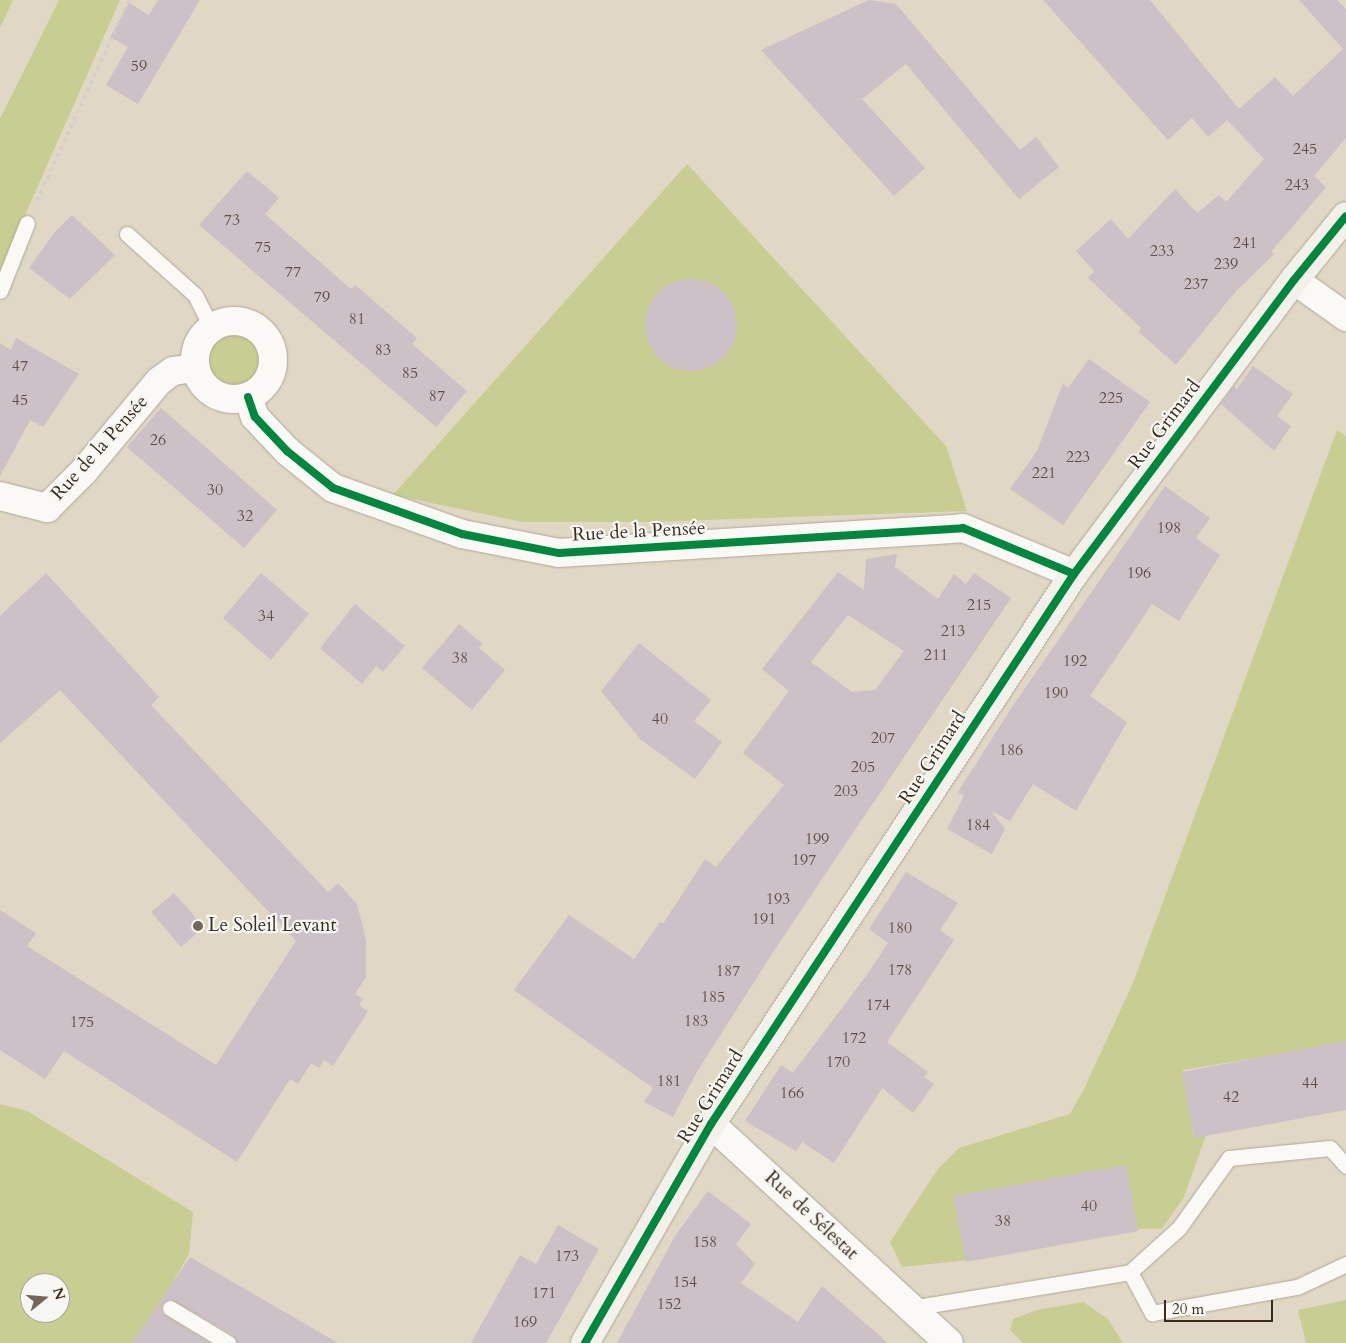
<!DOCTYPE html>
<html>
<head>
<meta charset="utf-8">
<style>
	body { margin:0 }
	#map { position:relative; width:1346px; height:1343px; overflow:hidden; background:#e0d8c4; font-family:Cardo,serif }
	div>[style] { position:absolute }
	.green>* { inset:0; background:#c8cd91 }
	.round { border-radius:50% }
	.building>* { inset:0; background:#cbc1c6 }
	.path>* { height:3px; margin-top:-1.5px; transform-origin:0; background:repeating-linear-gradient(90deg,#d2cfc8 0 4px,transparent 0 8px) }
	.roads { filter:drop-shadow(0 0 1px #aea89b) drop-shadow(0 0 1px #aea89b) }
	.lane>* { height:15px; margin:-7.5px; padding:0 7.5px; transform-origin:7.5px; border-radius:7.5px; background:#faf9f6 }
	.street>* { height:28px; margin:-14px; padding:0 14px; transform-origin:14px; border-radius:14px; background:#faf9f6 }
	.street>.ring { margin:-14px; padding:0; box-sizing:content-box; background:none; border:28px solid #faf9f6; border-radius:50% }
	.secondary>* { height:28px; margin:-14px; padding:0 14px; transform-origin:14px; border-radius:14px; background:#f4f1eb }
	.cycleway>* { height:8px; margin:-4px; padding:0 4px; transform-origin:4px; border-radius:4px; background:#00873e }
	.dots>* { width:14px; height:14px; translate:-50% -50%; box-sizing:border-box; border:2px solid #f6f6f2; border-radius:50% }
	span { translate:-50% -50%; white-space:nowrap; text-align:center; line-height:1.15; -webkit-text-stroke:4.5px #f6f6f2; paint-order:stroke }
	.number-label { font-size:16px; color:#5f5048 }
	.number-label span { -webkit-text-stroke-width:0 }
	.street-label { font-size:19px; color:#3b2a1e }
	.poi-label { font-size:19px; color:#3b2a1e }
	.left { translate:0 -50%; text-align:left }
	.north { position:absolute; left:20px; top:1273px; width:50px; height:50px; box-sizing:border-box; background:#f6f6f2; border:1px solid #aba49d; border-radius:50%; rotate:73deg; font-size:14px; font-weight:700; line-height:20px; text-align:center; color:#3b2a1e }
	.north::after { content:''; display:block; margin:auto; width:18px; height:22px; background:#756758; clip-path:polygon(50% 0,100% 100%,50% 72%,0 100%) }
	.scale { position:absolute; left:1164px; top:1300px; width:109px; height:22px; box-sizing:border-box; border:2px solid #3b2a1e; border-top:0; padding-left:6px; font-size:15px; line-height:18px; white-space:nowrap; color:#3b2a1e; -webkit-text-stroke:4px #f6f6f2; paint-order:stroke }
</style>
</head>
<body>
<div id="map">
	<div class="green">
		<div style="clip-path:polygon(0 0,13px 0,0 28px)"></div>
		<div style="clip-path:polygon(59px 0,120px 0,0 272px,0 119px)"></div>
		<div style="clip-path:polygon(687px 164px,946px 446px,967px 511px,649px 522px,522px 522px,393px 495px)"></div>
		<div class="round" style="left:195px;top:321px;width:78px;height:78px"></div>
		<div style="clip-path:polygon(1337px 430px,1346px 436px,1346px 1043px,1183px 1070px,1193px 1134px,1207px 1132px,1184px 1197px,1162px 1229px,1135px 1229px,969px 1260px,902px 1267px,890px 1242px,938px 1169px,959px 1148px,1070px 1114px,1084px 1089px,1133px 983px)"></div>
		<div style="clip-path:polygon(evenodd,0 1104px,27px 1111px,193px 1212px,189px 1254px,138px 1343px,0 1343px,0 1104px,30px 1283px,60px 1283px,60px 1313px,30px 1313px,30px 1283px)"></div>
		<div style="clip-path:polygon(1346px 1300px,1346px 1343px,1306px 1343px,1298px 1310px)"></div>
		<div style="clip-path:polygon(1083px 1302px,1108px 1319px,1123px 1343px,1023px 1343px,1010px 1330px,1013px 1319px,1037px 1310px)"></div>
	</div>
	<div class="building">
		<div style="clip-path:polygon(158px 0,200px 0,138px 104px,106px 85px,128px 47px,110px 37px,129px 3px,149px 15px)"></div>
		<div style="clip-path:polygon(869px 0,896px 4px,1020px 150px,1036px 137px,1059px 167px,1019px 199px,906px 64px,862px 99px,925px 168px,894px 196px,761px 50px)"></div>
		<div style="clip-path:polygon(1043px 0,1150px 0,1239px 109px,1275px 77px,1293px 96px,1343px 49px,1299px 0,1337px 0,1346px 9px,1346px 138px,1314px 176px,1326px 187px,1271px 252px,1274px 254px,1235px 292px,1176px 365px,1139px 332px,1141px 328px,1088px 278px,1094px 271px,1076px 251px,1111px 219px,1128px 239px,1175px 189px,1197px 213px,1219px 195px,1226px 202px,1264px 159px,1227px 120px,1208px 137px,1192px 118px,1168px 140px)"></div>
		<div style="clip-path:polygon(247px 171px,279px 198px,265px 214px,351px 289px,355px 285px,417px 338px,412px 344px,467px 391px,436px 427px,199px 225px)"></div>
		<div style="clip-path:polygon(72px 215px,115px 255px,70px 299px,29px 268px,54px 233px)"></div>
		<div class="round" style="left:645px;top:279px;width:92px;height:92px"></div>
		<div style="clip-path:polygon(16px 338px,79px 374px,43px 427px,30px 420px,0 476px,0 343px,11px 350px)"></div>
		<div style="clip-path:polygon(1089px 359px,1150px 402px,1063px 525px,1010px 489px,1037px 451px,1063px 383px,1068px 388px)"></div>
		<div style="clip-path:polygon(1253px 366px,1293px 394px,1277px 416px,1291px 426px,1274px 451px,1221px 404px,1234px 386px,1237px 389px)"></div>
		<div style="clip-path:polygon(161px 408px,277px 510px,244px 548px,127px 447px)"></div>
		<div style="clip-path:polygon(1165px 486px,1210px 518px,1196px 538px,1220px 555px,1179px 621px,1152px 604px,1090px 696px,1127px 722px,1076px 811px,1033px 784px,1010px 821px,991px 811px,1005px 829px,992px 854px,947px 829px,964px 796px,958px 792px,1012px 707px)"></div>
		<div style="clip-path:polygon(evenodd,897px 554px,895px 567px,938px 599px,954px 574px,966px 584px,974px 573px,1011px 598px,779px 943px,695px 1075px,673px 1117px,644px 1102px,653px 1088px,514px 990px,569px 915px,634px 959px,660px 922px,663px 924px,705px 859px,716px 867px,784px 785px,743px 753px,789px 691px,762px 669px,838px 572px,864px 590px,866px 559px,897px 554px,848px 615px,904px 651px,875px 690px,852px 692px,811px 662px,848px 615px)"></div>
		<div style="clip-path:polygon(46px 573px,159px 697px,151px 705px,328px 892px,338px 883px,357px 904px,366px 940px,366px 977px,355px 994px,363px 999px,359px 1005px,368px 1011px,333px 1066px,324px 1060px,319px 1068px,311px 1063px,298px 1084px,290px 1079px,237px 1162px,64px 1051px,45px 1079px,0 1050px,0 910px,36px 933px,27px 946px,216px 1065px,296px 941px,60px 690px,0 743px,0 616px)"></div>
		<div style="clip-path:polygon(261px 573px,309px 614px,271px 660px,223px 618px)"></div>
		<div style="clip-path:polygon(355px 604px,405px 646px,383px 672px,376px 666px,362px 684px,320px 648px)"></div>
		<div style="clip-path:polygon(459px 624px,483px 644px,479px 648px,505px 670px,472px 710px,422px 668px)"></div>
		<div style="clip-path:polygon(639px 643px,711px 700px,694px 721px,722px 742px,695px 779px,640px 739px,601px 691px)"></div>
		<div style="clip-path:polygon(906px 872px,958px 903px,940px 930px,954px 940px,887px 1042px,928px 1072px,924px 1077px,934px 1084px,913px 1113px,882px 1088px,834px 1163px,802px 1142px,796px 1151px,745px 1121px,781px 1065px,793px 1073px,869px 972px,888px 943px,869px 929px)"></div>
		<div style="clip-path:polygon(174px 893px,204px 927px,181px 947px,151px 912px)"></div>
		<div style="clip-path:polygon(1346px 1041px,1346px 1110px,1194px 1138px,1182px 1072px)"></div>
		<div style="clip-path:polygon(1126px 1165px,1138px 1231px,966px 1262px,953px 1196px)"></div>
		<div style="clip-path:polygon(708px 1191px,751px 1224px,736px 1244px,755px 1264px,741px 1283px,798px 1322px,822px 1286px,888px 1343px,617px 1343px,675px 1236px)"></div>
		<div style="clip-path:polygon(558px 1225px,599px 1249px,546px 1343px,471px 1343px,520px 1255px,536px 1264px)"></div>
		<div style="clip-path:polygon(190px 1257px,243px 1288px,338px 1343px,237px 1343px,233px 1335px,170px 1299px,162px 1304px,162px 1313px,210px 1343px,132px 1343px)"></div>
	</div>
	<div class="path">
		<div style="left:37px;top:200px;width:220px;rotate:-65.3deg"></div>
	</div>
	<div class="roads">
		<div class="lane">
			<div style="left:127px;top:234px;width:91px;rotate:41.9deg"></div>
			<div style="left:195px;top:295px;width:36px;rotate:63deg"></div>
			<div style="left:0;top:291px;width:73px;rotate:-68.3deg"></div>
			<div style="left:1130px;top:1272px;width:47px;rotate:61.8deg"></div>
			<div style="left:1152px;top:1313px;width:147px;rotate:-10.2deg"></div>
			<div style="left:1297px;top:1287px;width:54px;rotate:-25.1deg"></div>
			<div style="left:170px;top:1308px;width:68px;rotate:31.1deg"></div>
			<div style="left:911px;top:1308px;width:222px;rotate:-9.3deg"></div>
			<div style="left:1130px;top:1272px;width:66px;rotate:-41.9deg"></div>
			<div style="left:1179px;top:1228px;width:86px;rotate:-54.5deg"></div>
			<div style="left:1229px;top:1158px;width:101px;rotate:-5.7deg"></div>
			<div style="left:1330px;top:1148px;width:24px;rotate:48deg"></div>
		</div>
		<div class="street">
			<div style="left:1294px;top:280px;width:64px;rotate:35.4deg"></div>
			<div class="ring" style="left:195px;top:321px;width:50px;height:50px"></div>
			<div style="left:248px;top:397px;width:21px;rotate:71deg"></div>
			<div style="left:255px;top:417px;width:47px;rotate:46.7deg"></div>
			<div style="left:287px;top:451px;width:59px;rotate:38.8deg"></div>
			<div style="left:333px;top:488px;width:137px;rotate:19.6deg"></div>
			<div style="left:462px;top:534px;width:99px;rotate:11.1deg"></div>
			<div style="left:559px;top:553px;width:405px;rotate:-3.5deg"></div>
			<div style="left:963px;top:528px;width:120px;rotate:22.5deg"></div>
			<div style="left:0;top:496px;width:49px;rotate:14.3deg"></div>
			<div style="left:47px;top:508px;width:52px;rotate:-45deg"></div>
			<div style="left:84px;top:471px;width:117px;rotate:-50.2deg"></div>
			<div style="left:159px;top:381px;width:17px;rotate:-36deg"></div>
			<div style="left:173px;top:371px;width:22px;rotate:-8deg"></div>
			<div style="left:711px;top:1124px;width:323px;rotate:42.6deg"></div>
		</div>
		<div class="secondary">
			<div style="left:585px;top:1343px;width:253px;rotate:-60.1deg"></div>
			<div style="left:711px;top:1124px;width:659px;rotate:-56.58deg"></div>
			<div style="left:1074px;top:574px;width:367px;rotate:-53.2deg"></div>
			<div style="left:1294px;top:280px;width:82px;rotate:-50.9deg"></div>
		</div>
	</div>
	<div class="cycleway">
		<div style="left:248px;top:397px;width:21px;rotate:71deg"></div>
		<div style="left:255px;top:417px;width:47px;rotate:46.7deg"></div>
		<div style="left:287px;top:451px;width:59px;rotate:38.8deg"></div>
		<div style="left:333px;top:488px;width:137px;rotate:19.6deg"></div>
		<div style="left:462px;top:534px;width:99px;rotate:11.1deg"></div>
		<div style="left:559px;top:553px;width:405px;rotate:-3.5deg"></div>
		<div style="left:963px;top:528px;width:120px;rotate:22.5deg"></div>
		<div style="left:585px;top:1343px;width:253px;rotate:-60.1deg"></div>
		<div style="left:711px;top:1124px;width:659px;rotate:-56.58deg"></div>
		<div style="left:1074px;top:574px;width:367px;rotate:-53.2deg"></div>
		<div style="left:1294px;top:280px;width:82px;rotate:-50.9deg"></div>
	</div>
	<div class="dots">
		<div style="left:198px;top:926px;background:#756758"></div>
	</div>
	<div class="number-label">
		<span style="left:139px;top:66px">59</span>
		<span style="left:1305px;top:149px">245</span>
		<span style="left:1297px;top:185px">243</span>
		<span style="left:232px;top:220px">73</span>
		<span style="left:1245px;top:243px">241</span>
		<span style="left:263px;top:247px">75</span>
		<span style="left:1162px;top:251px">233</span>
		<span style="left:1226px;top:264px">239</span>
		<span style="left:293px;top:272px">77</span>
		<span style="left:1196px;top:284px">237</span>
		<span style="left:322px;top:297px">79</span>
		<span style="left:357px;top:319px">81</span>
		<span style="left:383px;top:350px">83</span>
		<span style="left:20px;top:366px">47</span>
		<span style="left:410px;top:373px">85</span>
		<span style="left:437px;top:396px">87</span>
		<span style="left:1111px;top:398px">225</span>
		<span style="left:20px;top:400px">45</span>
		<span style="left:158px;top:440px">26</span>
		<span style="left:1078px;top:457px">223</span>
		<span style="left:1044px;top:473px">221</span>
		<span style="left:215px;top:490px">30</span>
		<span style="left:245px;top:516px">32</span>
		<span style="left:1169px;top:528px">198</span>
		<span style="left:1139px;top:573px">196</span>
		<span style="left:979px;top:605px">215</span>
		<span style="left:266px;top:616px">34</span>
		<span style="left:953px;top:631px">213</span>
		<span style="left:936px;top:655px">211</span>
		<span style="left:460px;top:658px">38</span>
		<span style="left:1075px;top:661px">192</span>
		<span style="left:1056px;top:693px">190</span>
		<span style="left:660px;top:719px">40</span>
		<span style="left:883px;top:738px">207</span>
		<span style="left:1011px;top:750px">186</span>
		<span style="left:863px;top:767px">205</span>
		<span style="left:846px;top:791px">203</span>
		<span style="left:978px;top:825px">184</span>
		<span style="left:817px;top:839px">199</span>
		<span style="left:804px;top:860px">197</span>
		<span style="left:778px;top:899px">193</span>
		<span style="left:764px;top:919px">191</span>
		<span style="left:900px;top:928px">180</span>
		<span style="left:900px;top:970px">178</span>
		<span style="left:728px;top:971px">187</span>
		<span style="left:713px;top:997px">185</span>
		<span style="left:878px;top:1005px">174</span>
		<span style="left:696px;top:1021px">183</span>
		<span style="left:82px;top:1022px">175</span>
		<span style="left:854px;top:1038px">172</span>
		<span style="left:838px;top:1062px">170</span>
		<span style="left:669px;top:1081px">181</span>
		<span style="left:1310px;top:1083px">44</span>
		<span style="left:792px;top:1093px">166</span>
		<span style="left:1231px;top:1097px">42</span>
		<span style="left:1089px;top:1206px">40</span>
		<span style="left:1003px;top:1221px">38</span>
		<span style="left:705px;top:1242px">158</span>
		<span style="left:567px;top:1256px">173</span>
		<span style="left:685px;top:1282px">154</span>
		<span style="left:544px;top:1293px">171</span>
		<span style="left:669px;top:1304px">152</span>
		<span style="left:525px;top:1322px">169</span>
	</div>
	<div class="street-label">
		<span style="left:1165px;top:425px;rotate:-53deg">Rue Grimard</span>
		<span style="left:100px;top:448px;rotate:-48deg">Rue de la Pensée</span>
		<span style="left:639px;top:532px;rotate:-3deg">Rue de la Pensée</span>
		<span style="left:933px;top:758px;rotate:-57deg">Rue Grimard</span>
		<span style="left:711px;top:1097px;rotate:-58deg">Rue Grimard</span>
		<span style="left:811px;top:1216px;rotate:43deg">Rue de Sélestat</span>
	</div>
	<div class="poi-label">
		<span class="left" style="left:208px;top:926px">Le Soleil Levant</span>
	</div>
	<div class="north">N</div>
	<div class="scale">20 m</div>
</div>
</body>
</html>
